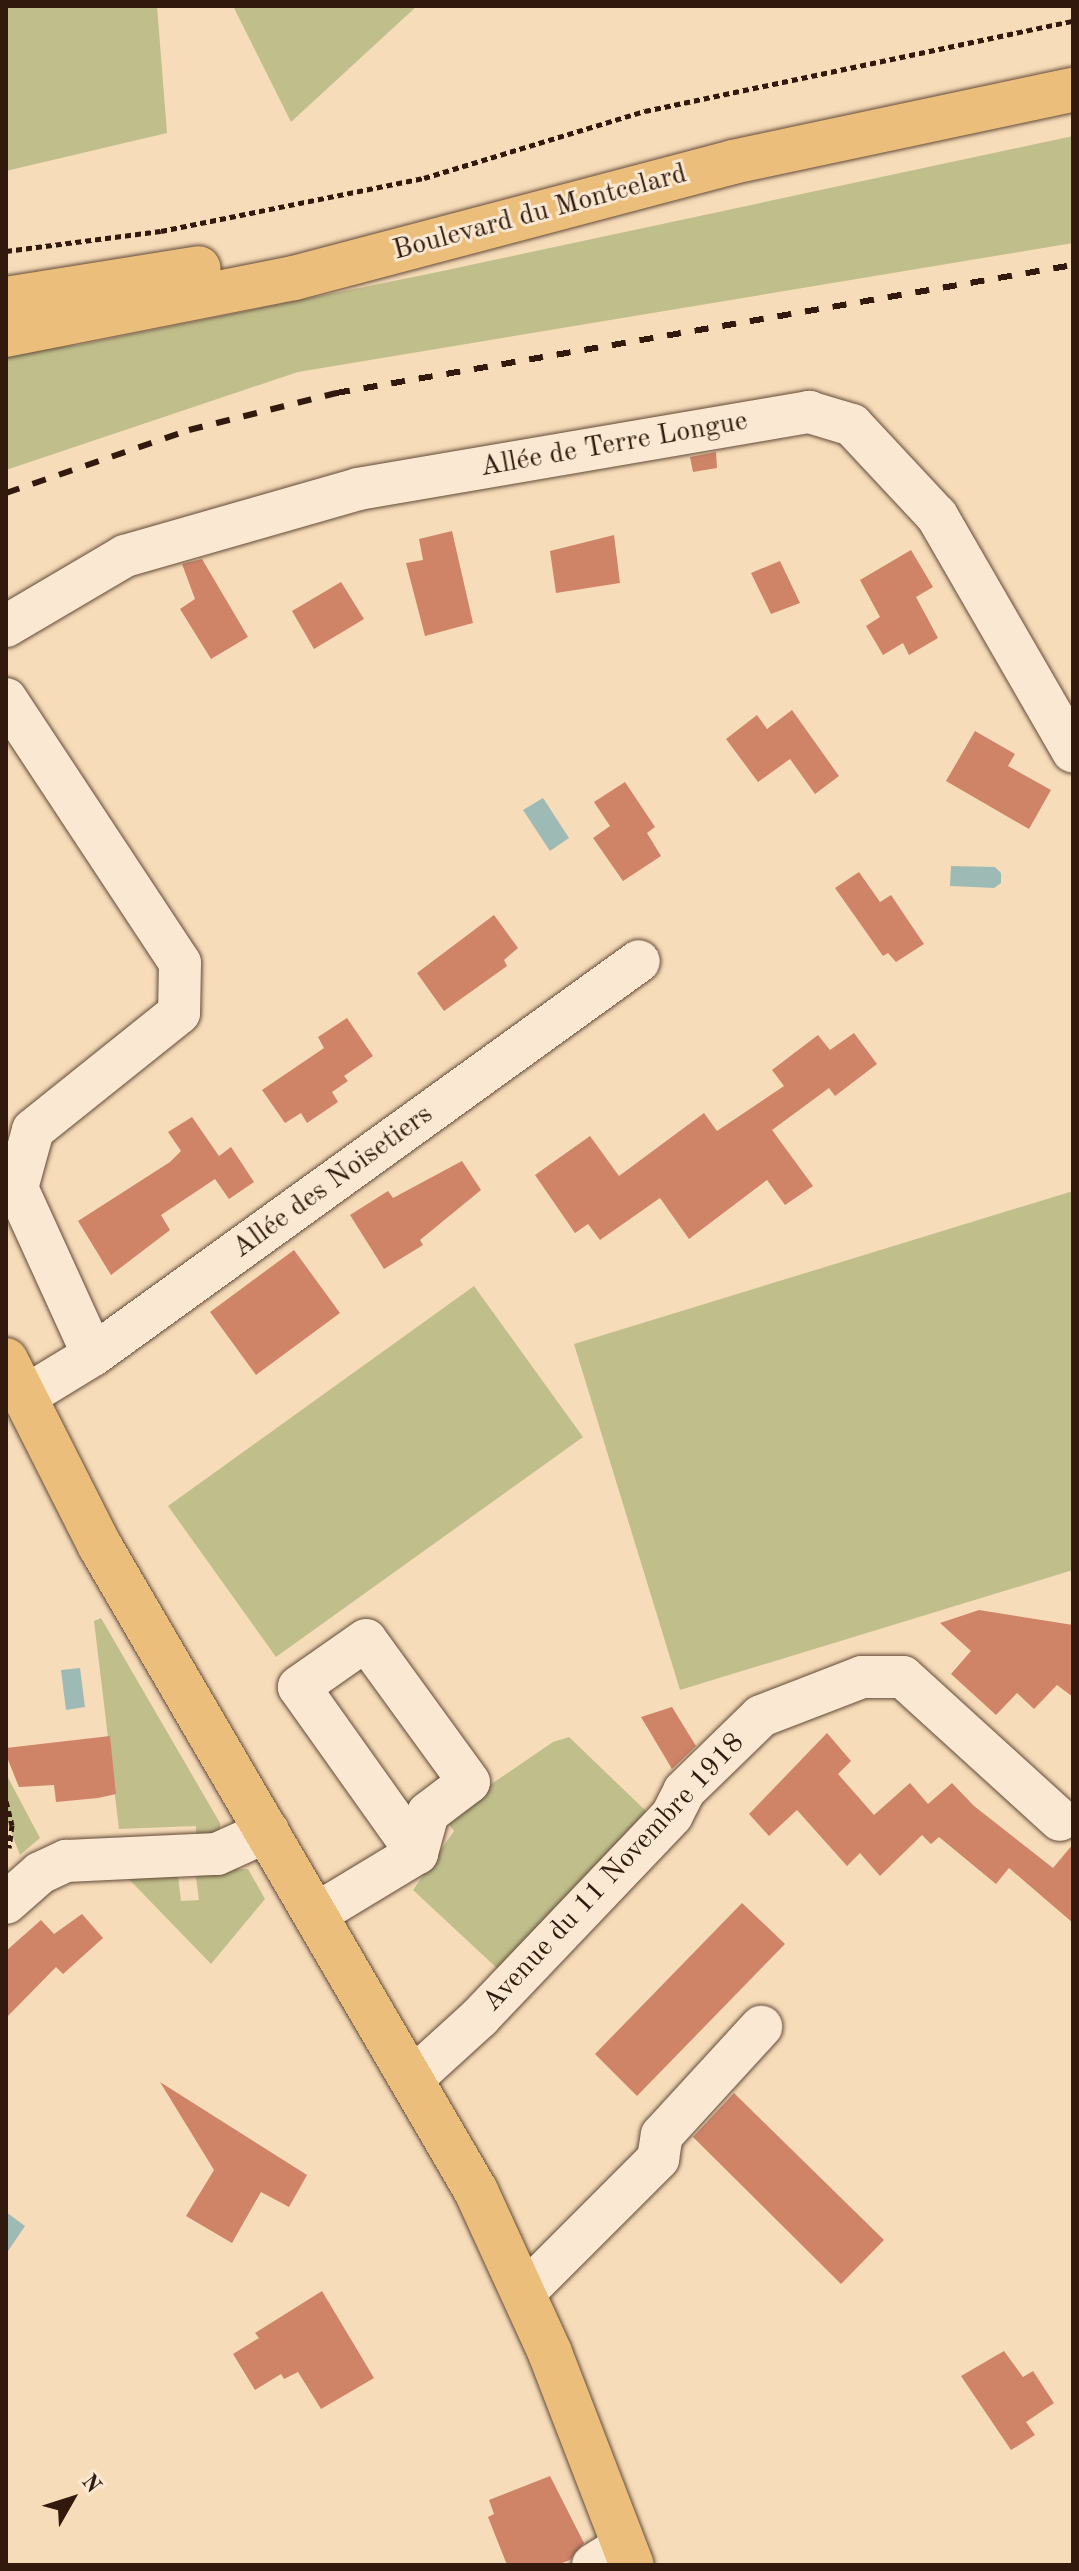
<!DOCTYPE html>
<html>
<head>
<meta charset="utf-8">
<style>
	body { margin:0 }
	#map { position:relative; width:1079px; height:2571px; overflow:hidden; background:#f7dcb9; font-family:"Old Standard TT",serif }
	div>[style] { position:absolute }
	.green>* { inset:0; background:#c0bf8c }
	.water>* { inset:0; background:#9ebab5 }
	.building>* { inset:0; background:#cf8468 }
	.path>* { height:5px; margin-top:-2.5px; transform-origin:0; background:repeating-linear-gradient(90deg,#311a0d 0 6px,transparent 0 10px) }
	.roads { filter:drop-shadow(0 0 2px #624a38) drop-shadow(0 0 2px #624a38) }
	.minor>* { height:42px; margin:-21px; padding:0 21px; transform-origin:21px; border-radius:21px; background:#fae8d2 }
	.major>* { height:44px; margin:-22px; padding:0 22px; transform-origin:22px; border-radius:22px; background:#ecbe7c }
	.rail>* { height:6px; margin-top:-3px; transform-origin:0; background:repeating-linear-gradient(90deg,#311a0d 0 14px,transparent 0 28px) }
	span { translate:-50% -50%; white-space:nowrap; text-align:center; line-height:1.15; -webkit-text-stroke:6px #fae8d2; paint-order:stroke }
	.street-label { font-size:28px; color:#311a0d }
	.frame { position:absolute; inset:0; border:8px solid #311a0d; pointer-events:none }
	.north { position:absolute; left:32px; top:2459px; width:80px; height:80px; -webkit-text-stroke:6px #fae8d2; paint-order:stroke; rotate:51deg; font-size:22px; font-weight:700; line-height:32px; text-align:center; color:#311a0d }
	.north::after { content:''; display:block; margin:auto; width:28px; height:36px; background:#311a0d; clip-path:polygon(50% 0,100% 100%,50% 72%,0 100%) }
</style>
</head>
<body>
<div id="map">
	<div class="green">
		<div style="clip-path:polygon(6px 6px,157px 6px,167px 133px,6px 171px)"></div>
		<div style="clip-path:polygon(233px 6px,417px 6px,291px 122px)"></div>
		<div style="clip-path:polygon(1073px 136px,1073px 243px,298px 372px,6px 470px,6px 354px,78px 345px,433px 273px)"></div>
		<div style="clip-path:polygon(1073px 1191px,1073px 1570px,680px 1690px,574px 1344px)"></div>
		<div style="clip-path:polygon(474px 1286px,583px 1437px,276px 1657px,168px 1506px)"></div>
		<div style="clip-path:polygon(101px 1618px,220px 1823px,220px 1832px,196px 1835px,196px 1826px,119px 1829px,94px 1621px)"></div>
		<div style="clip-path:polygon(569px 1737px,647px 1812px,500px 1971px,413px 1890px,454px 1831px,443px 1817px,553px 1742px)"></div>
		<div style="clip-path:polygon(6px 1774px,40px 1838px,20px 1855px,6px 1819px)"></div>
		<div style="clip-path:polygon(177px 1868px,181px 1901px,199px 1900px,195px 1870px,248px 1869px,265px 1899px,211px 1964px,121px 1871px)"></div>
	</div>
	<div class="water">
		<div style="clip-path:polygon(543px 798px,569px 838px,550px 851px,523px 810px)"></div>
		<div style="clip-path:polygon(951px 866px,995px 867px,1001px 873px,1001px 883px,994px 888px,950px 886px)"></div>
		<div style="clip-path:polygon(80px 1668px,85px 1707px,66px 1710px,61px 1670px)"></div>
		<div style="clip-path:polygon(6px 2212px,25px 2226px,6px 2254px)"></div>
	</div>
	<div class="building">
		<div style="clip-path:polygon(716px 452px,717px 468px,693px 472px,690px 457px)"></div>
		<div style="clip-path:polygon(452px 531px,473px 623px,425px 636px,406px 563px,423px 560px,419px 539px)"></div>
		<div style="clip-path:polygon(614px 535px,620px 583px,556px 593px,550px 551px)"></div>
		<div style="clip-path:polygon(911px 550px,933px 587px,916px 597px,938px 638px,909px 655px,903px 643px,883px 655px,866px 626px,880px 617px,860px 580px)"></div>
		<div style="clip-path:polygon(202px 559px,248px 637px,211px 659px,180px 609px,195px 599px,182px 564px)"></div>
		<div style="clip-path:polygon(780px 561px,800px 603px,771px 614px,751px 573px)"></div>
		<div style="clip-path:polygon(341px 582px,364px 619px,314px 649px,292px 611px)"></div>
		<div style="clip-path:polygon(792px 710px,839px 776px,815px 794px,790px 759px,758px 782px,726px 739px,757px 715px,767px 729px)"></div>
		<div style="clip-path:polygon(975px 731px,1015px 754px,1008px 766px,1051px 790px,1029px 829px,946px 781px)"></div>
		<div style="clip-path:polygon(625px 782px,655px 827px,647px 833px,661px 856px,623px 881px,593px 838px,610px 826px,594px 802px)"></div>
		<div style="clip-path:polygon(859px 872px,880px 902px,891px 895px,924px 944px,896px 962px,888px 953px,883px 956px,835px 888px)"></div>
		<div style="clip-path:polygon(494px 915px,518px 948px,504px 960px,507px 966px,444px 1011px,417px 973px)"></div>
		<div style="clip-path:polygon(347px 1018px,373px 1056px,344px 1076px,348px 1081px,332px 1092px,338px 1102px,307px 1123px,301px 1113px,285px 1123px,262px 1090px,324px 1048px,318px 1037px)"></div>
		<div style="clip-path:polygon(854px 1033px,877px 1064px,835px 1096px,829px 1088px,772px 1130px,813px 1186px,785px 1205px,767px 1180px,689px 1239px,660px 1198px,600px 1240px,588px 1224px,575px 1233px,535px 1175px,590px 1136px,619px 1176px,704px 1113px,717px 1131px,784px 1086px,772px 1070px,818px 1035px,830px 1050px)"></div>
		<div style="clip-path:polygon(192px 1117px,219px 1156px,231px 1147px,254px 1182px,229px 1199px,215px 1179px,161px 1215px,170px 1230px,111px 1275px,78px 1221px,170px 1162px,181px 1151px,168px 1132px)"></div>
		<div style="clip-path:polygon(462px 1161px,481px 1190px,420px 1240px,423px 1245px,384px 1269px,350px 1215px,388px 1191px,393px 1198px)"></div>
		<div style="clip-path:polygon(294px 1250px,340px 1313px,256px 1375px,210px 1312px)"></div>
		<div style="clip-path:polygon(979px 1610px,1073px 1625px,1073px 1697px,1057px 1685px,1034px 1709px,1017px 1693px,996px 1715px,951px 1674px,971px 1651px,940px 1623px)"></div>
		<div style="clip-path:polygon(672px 1707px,696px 1746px,672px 1769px,641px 1717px)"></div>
		<div style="clip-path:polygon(827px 1733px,851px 1761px,838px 1774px,874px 1815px,910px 1783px,928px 1804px,952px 1783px,974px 1806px,1053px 1868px,1073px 1844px,1073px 1923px,1009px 1868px,996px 1884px,939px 1837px,931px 1844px,922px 1835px,880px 1876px,860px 1853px,847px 1866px,797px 1810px,769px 1836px,749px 1814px)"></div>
		<div style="clip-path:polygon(110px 1736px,116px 1794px,98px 1798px,56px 1802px,54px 1785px,19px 1787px,6px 1755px,6px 1748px)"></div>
		<div style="clip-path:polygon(742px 1903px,785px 1944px,637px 2096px,595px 2054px)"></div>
		<div style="clip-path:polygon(82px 1914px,103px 1938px,63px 1974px,56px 1967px,6px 2018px,6px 1951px,41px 1920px,54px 1934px)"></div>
		<div style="clip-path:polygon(160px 2082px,307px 2175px,289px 2207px,261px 2192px,232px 2243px,186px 2216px,214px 2170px)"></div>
		<div style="clip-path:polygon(734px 2093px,884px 2240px,841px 2284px,693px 2137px)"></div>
		<div style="clip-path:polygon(322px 2291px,374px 2378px,321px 2409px,298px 2372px,284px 2379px,281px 2374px,255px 2390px,233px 2354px,259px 2338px,255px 2333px)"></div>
		<div style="clip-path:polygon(1004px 2351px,1023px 2377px,1033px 2371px,1054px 2403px,1026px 2422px,1035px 2435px,1011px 2450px,961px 2376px)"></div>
		<div style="clip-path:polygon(550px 2476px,584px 2543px,570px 2560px,557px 2565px,507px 2565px,488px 2517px,494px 2514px,489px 2500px)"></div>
	</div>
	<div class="path">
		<div style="left:6px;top:251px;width:156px;rotate:-7.4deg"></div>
		<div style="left:161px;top:231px;width:268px;rotate:-11.4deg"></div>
		<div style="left:424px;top:178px;width:231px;rotate:-16.9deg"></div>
		<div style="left:645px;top:111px;width:437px;rotate:-11.9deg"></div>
		<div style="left:6px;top:1801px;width:25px;rotate:76deg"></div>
		<div style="left:12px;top:1825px;width:23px;rotate:97deg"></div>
	</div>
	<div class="roads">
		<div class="minor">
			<div style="left:6px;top:626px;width:138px;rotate:-30.5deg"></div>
			<div style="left:125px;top:556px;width:242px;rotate:-16deg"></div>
			<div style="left:358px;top:489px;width:458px;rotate:-9.7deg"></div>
			<div style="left:809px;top:412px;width:45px;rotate:16.8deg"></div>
			<div style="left:852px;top:425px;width:125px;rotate:47deg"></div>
			<div style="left:937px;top:516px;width:272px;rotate:60deg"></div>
			<div style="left:6px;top:699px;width:316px;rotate:56.6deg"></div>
			<div style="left:180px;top:963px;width:50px;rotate:91.1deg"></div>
			<div style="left:179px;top:1013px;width:187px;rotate:141.3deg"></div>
			<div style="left:33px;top:1130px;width:60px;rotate:105.4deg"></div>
			<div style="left:17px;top:1188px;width:183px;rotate:65.5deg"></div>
			<div style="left:24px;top:1397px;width:81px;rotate:-31.3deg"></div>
			<div style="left:93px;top:1355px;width:673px;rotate:-35.81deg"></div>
			<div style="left:6px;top:1903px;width:45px;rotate:-41.4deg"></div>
			<div style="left:40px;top:1873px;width:29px;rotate:-25deg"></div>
			<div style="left:66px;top:1861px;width:151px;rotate:-2.7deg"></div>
			<div style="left:217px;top:1854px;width:56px;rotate:-24.3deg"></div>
			<div style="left:316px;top:1914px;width:118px;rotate:-31.1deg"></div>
			<div style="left:417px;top:1853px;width:41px;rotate:-74.6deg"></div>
			<div style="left:428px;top:1813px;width:51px;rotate:-37.1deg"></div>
			<div style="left:469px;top:1782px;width:175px;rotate:-126deg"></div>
			<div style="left:366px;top:1640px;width:82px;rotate:145deg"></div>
			<div style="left:299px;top:1687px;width:204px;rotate:54.6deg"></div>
			<div style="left:412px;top:2079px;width:91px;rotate:-42.3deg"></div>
			<div style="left:479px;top:2018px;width:280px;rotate:-46.4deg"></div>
			<div style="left:672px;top:1815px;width:27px;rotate:-63deg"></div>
			<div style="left:684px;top:1791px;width:107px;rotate:-44.2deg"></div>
			<div style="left:761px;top:1716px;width:108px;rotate:-21.1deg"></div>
			<div style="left:862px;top:1677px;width:41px"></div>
			<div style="left:903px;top:1677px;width:212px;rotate:42.3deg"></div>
			<div style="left:524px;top:2293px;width:190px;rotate:-45deg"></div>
			<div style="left:658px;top:2159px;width:24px;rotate:-81deg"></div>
			<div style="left:662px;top:2135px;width:147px;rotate:-47.5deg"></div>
			<div style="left:593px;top:2565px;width:36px;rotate:-32deg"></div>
		</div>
		<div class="major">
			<div style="left:6px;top:299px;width:195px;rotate:-9.1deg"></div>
			<div style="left:6px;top:335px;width:294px;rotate:-11.2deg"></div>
			<div style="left:294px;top:278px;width:454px;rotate:-14.8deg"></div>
			<div style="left:733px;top:162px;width:348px;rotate:-12deg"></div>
			<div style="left:6px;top:1360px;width:208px;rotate:63.2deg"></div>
			<div style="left:100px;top:1546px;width:747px;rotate:59.76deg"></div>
			<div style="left:476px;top:2191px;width:178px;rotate:65.4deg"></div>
			<div style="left:550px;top:2353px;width:227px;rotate:68.9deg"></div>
		</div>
	</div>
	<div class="rail">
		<div style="left:6px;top:493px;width:194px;rotate:-19deg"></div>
		<div style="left:189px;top:430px;width:152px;rotate:-14.1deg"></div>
		<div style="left:336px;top:393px;width:748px;rotate:-9.85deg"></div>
	</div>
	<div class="street-label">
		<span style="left:540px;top:213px;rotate:-15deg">Boulevard du Montcelard</span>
		<span style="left:614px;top:445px;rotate:-10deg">Allée de Terre Longue</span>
		<span style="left:333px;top:1182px;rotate:-36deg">Allée des Noisetiers</span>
		<span style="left:614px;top:1873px;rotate:-47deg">Avenue du 11 Novembre 1918</span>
	</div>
	<div class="frame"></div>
	<div class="north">N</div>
</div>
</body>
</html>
